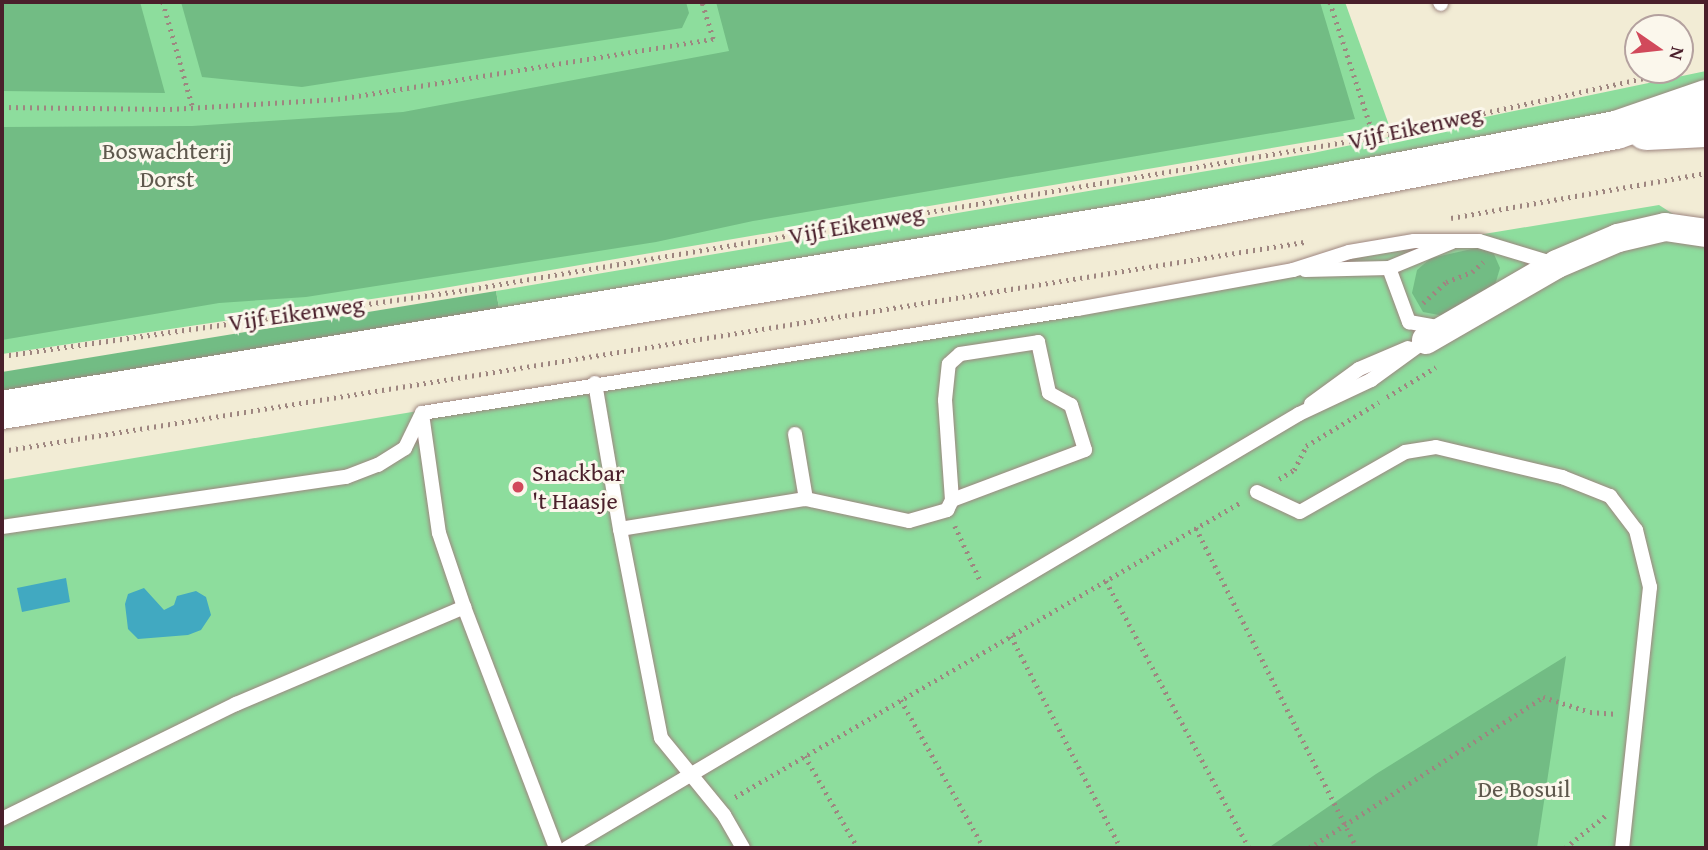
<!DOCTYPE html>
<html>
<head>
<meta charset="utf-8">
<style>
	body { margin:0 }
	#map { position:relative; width:1708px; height:850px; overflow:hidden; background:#f2ecd5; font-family:"Gentium Book Plus",serif }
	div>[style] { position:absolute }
	.green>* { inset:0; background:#8ddd9d }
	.forest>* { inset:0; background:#72bc84 }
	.water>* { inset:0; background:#41a9c1 }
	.path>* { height:4.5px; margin-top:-2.25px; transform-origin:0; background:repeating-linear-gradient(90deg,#9e8680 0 2px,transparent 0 7px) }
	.roads { filter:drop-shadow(0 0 2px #9e8680) drop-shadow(0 0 2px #9e8680) }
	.service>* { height:14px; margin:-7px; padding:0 7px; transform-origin:7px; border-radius:7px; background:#fff }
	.minor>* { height:28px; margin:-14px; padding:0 14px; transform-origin:14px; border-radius:14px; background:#fff }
	.secondary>* { height:38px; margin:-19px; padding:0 19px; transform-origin:19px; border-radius:19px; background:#fff }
	.dots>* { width:19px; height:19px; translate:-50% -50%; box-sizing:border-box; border:4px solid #fbf7ec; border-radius:50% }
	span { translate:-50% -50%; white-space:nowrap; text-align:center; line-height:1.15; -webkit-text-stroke:6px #fbf7ec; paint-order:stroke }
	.street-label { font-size:24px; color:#4a1f2b }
	.park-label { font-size:24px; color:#5e584d }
	.poi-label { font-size:24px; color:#4a1f2b }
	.left { translate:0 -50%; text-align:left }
	.frame { position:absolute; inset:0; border:4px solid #4a1f2b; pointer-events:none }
	.north { position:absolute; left:1624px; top:14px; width:70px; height:70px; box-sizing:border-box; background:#fbf7ec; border:2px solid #b4a19f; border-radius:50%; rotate:104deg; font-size:19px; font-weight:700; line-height:28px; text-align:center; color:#4a1f2b }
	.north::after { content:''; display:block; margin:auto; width:24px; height:32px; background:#d1495b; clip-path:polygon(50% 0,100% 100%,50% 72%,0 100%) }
</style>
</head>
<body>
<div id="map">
	<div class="green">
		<div style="clip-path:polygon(2px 2px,1345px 2px,1390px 128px,432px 290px,2px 354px)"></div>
		<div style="clip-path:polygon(1706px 71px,1706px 89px,1672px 101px,1282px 181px,500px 314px,496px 291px,1313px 153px)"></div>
		<div style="clip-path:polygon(1659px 205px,1706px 235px,1706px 848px,2px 848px,2px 480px)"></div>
	</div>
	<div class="forest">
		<div style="clip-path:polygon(2px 2px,140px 2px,165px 93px,2px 91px)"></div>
		<div style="clip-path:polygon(181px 2px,686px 2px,689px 13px,682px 28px,302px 87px,202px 77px)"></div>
		<div style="clip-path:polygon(716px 2px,1320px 2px,1355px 119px,753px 221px,656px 242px,306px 297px,219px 303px,2px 340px,2px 127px,192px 126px,403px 112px,729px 51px)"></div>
		<div style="clip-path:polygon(1490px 245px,1500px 268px,1495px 285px,1444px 316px,1423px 312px,1412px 293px,1417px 270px,1431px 258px)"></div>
		<div style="clip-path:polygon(496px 291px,500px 314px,2px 395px,2px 372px)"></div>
		<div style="clip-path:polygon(1566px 656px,1537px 848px,1268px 848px,1376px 774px)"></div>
	</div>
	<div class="water">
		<div style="clip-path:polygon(66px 578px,70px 602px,22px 612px,17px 588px)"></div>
		<div style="clip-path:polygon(144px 588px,164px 610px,174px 605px,177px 596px,196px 591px,206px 597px,211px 615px,201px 630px,188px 635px,138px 639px,128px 629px,125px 604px,128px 594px)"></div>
	</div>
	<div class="path">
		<div style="left:163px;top:2px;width:110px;rotate:74.2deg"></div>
		<div style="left:1330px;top:2px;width:142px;rotate:71.9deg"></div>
		<div style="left:2px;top:107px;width:168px;rotate:0.7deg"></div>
		<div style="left:170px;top:109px;width:168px;rotate:-3.4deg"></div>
		<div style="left:338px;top:99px;width:380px;rotate:-9.1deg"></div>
		<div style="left:713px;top:39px;width:39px;rotate:-107deg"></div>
		<div style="left:1451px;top:218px;width:259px;rotate:-10deg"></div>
		<div style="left:1423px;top:303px;width:31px;rotate:-42deg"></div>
		<div style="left:1446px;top:282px;width:28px;rotate:-21deg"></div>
		<div style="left:1472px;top:272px;width:15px;rotate:-42deg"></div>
		<div style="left:2px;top:356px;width:468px;rotate:-8.1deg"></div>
		<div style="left:465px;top:290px;width:922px;rotate:-9.55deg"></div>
		<div style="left:1374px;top:137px;width:314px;rotate:-12.3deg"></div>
		<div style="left:1387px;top:397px;width:57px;rotate:-31.5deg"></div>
		<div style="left:2px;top:451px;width:1319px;rotate:-9.12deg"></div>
		<div style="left:1279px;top:479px;width:17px;rotate:-31deg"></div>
		<div style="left:1294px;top:470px;width:27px;rotate:-63deg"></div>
		<div style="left:1306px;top:446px;width:85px;rotate:-31.1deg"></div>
		<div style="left:955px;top:526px;width:62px;rotate:65.1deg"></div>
		<div style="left:1196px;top:528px;width:358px;rotate:63.3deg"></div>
		<div style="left:1106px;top:581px;width:303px;rotate:61.8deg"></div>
		<div style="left:1011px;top:636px;width:239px;rotate:62.6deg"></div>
		<div style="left:901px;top:700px;width:170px;rotate:60.7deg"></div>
		<div style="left:805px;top:756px;width:106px;rotate:60.1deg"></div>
		<div style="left:735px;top:797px;width:586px;rotate:-30.24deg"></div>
		<div style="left:1309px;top:848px;width:278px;rotate:-32.8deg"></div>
		<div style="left:1543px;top:697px;width:49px;rotate:17.7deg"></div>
		<div style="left:1590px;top:712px;width:28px;rotate:4deg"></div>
		<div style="left:1565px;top:848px;width:53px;rotate:-38.8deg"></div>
	</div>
	<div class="roads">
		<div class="service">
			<div style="left:1440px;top:2px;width:2px;rotate:63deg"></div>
			<div style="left:1389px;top:268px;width:68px;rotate:-22.4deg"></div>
			<div style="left:1305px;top:270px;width:84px;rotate:-1.4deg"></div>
			<div style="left:1389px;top:268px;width:58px;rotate:69.7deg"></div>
			<div style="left:1409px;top:322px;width:34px;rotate:10deg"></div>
			<div style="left:595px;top:383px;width:148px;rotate:80.3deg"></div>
			<div style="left:1311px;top:404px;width:59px;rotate:-36.1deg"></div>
			<div style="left:1359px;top:369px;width:53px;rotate:-23.2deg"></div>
			<div style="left:422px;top:414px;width:120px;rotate:81.9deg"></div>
			<div style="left:439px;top:533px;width:78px;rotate:71.3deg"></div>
			<div style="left:795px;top:434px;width:66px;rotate:80.4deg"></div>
			<div style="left:1257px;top:492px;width:47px;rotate:24.9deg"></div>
			<div style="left:1300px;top:512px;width:121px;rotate:-29.7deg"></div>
			<div style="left:1405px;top:452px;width:31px;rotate:-9deg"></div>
			<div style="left:1436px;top:447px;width:130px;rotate:13.4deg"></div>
			<div style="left:1562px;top:477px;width:52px;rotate:21.6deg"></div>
			<div style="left:1610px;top:496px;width:43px;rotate:52.6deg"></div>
			<div style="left:1636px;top:530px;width:59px;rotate:76.2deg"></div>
			<div style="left:1650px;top:587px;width:262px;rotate:96.1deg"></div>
			<div style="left:2px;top:527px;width:348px;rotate:-8.3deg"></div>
			<div style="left:346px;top:477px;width:34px;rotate:-21deg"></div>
			<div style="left:378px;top:465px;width:32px;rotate:-32deg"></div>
			<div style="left:405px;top:448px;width:39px;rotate:-64deg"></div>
			<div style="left:422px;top:413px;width:663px;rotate:-9.02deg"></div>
			<div style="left:1077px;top:309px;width:219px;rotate:-10.2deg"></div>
			<div style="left:1293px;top:270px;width:59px;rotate:-17.8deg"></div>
			<div style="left:1349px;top:252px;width:66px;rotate:-9.6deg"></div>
			<div style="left:1414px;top:241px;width:65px"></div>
			<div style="left:1479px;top:241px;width:79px;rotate:16.8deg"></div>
			<div style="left:2px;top:819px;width:261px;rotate:-26.2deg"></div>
			<div style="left:236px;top:704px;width:248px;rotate:-23deg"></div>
			<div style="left:464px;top:607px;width:258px;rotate:69.1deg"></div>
			<div style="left:567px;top:848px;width:851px;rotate:-30.66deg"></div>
			<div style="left:1299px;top:414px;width:80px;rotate:-25.3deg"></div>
			<div style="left:1371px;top:380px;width:68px;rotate:-36deg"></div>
			<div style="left:743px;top:848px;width:38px;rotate:-120deg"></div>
			<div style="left:724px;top:815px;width:99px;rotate:-129.3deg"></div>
			<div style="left:661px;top:738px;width:213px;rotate:-101.1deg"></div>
			<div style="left:620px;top:529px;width:188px;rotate:-9.2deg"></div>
			<div style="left:806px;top:499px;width:105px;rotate:12.1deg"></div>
			<div style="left:909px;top:521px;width:40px;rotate:-16deg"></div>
			<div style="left:947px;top:510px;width:11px;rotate:-63deg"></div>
			<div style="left:952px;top:500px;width:100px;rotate:-94deg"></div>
			<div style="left:945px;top:400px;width:36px;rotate:-84deg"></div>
			<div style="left:949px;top:364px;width:15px;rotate:-42deg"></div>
			<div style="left:960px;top:354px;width:79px;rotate:-8.7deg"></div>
			<div style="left:1038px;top:342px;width:52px;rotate:77.8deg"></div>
			<div style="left:1049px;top:393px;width:25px;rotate:29deg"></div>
			<div style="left:1071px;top:405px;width:47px;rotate:72.7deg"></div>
			<div style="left:1085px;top:450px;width:142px;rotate:159.4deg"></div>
		</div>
		<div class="minor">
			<div style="left:1426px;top:340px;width:151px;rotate:-30.1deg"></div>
			<div style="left:1557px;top:264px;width:66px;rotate:-23.1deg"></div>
			<div style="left:1618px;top:238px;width:48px;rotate:-13.2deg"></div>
			<div style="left:1665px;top:227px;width:41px;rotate:8.3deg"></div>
		</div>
		<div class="secondary">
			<div style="left:1646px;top:131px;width:60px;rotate:-2.9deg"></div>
			<div style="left:2px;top:410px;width:1158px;rotate:-9.45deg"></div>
			<div style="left:1144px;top:220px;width:481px;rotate:-10.8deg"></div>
			<div style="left:1616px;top:130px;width:95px;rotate:-19deg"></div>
		</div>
	</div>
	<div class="dots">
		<div style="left:518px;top:487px;background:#d1495b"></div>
	</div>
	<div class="street-label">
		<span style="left:1415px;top:127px;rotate:-12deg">Vijf Eikenweg</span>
		<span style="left:856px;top:224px;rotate:-10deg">Vijf Eikenweg</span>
		<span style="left:296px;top:313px;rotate:-8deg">Vijf Eikenweg</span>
	</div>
	<div class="park-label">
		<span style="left:167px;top:165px">Boswachterij<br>Dorst</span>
		<span style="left:1524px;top:789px">De Bosuil</span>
	</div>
	<div class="poi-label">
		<span class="left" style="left:532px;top:487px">Snackbar<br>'t Haasje</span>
	</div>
	<div class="frame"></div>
	<div class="north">N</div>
</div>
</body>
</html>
